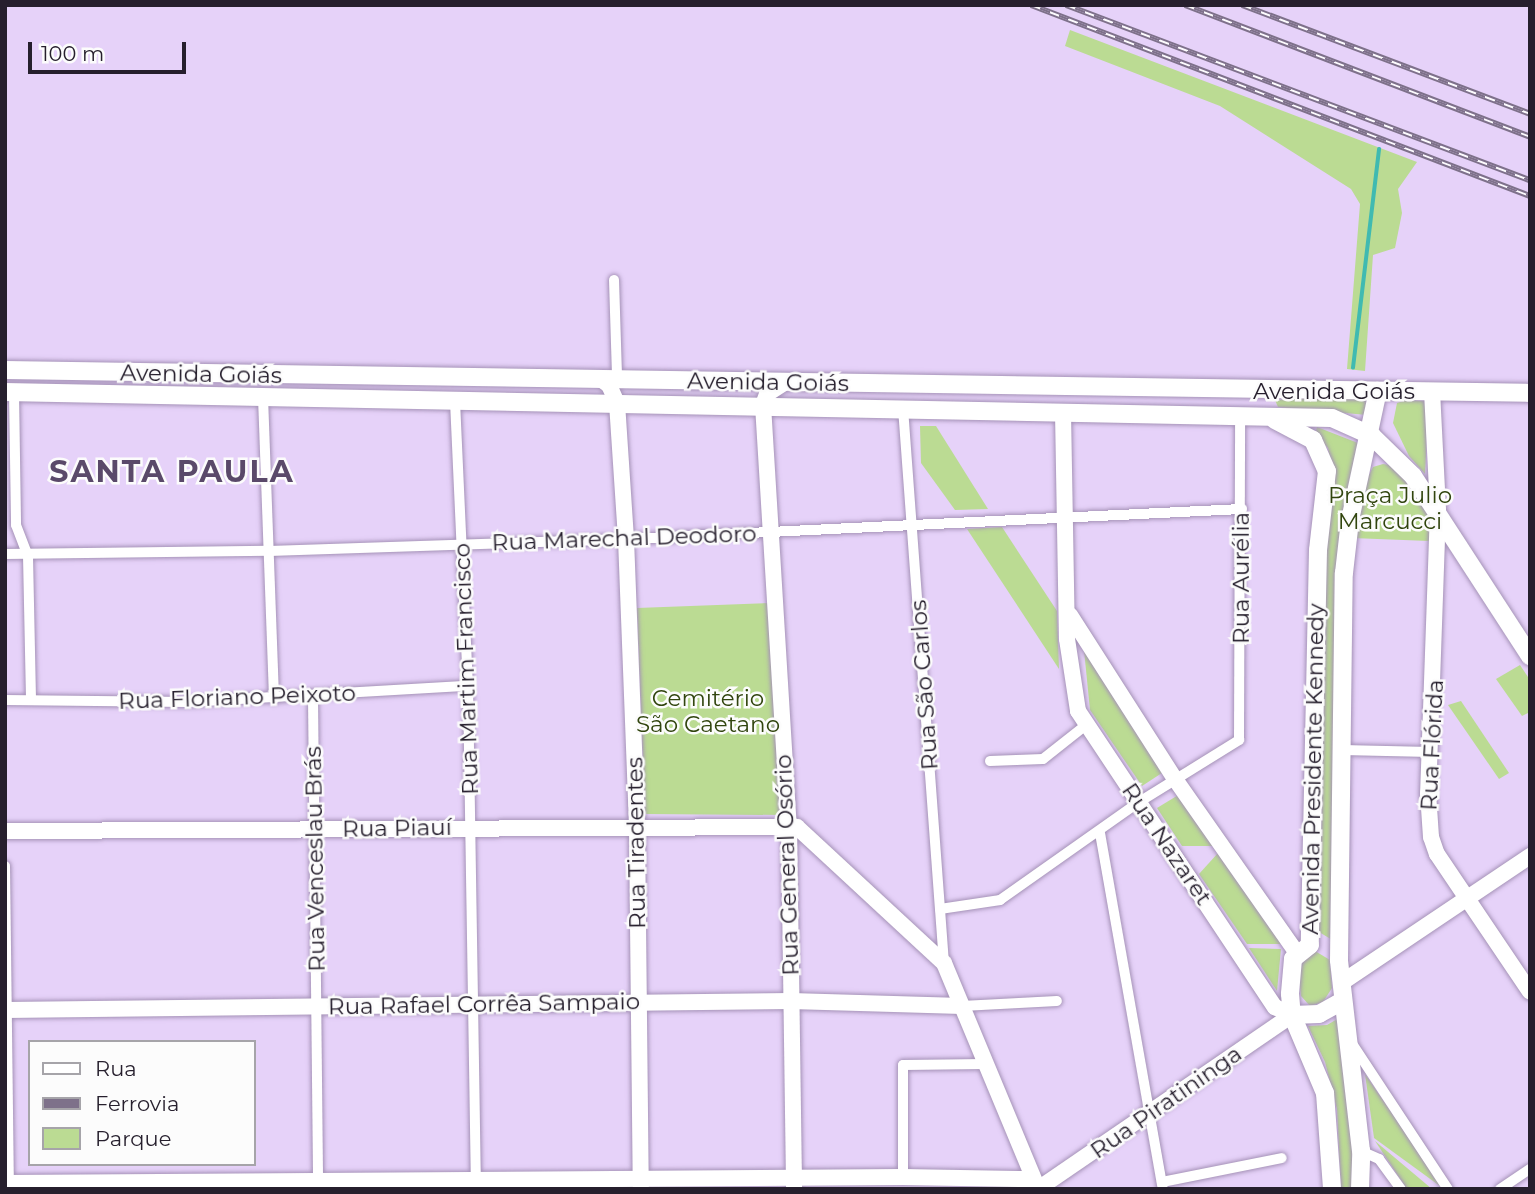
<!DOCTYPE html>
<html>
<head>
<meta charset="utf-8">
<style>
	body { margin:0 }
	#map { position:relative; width:1535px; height:1194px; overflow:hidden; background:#e6d2f9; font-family:Montserrat,sans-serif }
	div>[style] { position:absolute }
	.green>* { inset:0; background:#bbdb93 }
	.stream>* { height:3.5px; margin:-1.75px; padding:0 1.75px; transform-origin:1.75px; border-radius:1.75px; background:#40bab1 }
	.roads { filter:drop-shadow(0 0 2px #a592b7) drop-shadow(0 0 2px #a592b7) }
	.street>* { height:10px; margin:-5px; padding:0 5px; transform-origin:5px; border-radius:5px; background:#fff }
	.secondary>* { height:16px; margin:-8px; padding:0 8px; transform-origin:8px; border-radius:8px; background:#fff }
	.primary>* { height:18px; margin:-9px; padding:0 9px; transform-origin:9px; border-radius:9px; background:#fff }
	.rail>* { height:6px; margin-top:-3px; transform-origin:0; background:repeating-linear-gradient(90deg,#fcfcfc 0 10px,#7e718a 0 20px); box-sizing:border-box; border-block:2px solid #7e718a }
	span { translate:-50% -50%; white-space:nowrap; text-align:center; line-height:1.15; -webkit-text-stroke:5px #fcfcfc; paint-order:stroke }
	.street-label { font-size:23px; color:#261f2d }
	.park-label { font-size:23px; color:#31450e }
	.district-label { font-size:30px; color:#5a496a; font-weight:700; letter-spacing:2px }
	.frame { position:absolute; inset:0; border:7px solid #261f2d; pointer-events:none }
	.legend { position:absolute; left:28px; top:1040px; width:228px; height:126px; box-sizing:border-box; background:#fcfcfc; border:2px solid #a6a4a9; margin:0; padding:9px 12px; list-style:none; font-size:21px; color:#261f2d }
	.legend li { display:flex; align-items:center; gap:14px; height:35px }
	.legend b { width:35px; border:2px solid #a6a4a9 }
	.scale { position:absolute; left:28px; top:42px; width:158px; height:32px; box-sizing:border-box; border:4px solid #261f2d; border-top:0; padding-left:9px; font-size:21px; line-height:24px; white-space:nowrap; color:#261f2d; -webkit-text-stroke:5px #fcfcfc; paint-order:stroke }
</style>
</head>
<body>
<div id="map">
	<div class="green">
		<div style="clip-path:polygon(1070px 30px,1417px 162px,1398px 189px,1402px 213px,1395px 248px,1373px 255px,1365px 371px,1347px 369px,1360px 204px,1351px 189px,1220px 106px,1065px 46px)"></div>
		<div style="clip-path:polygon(1305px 398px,1365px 399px,1369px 406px,1367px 415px,1278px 407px,1275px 400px)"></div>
		<div style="clip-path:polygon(1406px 400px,1429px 401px,1425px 474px,1409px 456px,1393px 423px,1397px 403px)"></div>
		<div style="clip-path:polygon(920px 426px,936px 426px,988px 509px,955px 510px,921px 463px)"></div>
		<div style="clip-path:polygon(1317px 427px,1358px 443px,1334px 941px,1319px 932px,1325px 552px,1334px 484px,1328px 448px,1315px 434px)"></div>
		<div style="clip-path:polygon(1383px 464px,1395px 466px,1408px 479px,1431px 518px,1429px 541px,1352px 538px,1362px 489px,1373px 467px)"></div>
		<div style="clip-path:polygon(1002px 527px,1057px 611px,1059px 669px,967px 529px)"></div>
		<div style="clip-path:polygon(770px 603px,781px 815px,645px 814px,637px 608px)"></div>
		<div style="clip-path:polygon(1084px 650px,1165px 771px,1142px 786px,1090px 710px)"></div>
		<div style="clip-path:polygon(1520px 665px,1530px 680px,1530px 712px,1522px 716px,1496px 679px)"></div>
		<div style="clip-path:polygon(1461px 701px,1509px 773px,1499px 779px,1448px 705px)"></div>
		<div style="clip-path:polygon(1180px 794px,1216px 846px,1182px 846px,1157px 808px)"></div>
		<div style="clip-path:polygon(1218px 853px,1282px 944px,1247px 944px,1199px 874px)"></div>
		<div style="clip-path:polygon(1249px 948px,1281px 949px,1277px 991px)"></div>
		<div style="clip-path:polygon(1315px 951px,1330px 960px,1332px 988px,1323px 1002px,1310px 1006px,1301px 996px,1298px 969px,1304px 955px)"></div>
		<div style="clip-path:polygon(1339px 1018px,1349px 1083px,1355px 1189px,1341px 1189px,1337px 1109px,1325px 1062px,1308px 1026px,1327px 1025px)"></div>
		<div style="clip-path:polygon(1365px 1074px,1444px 1189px,1374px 1138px)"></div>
		<div style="clip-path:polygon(1375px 1141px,1432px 1189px,1407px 1189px)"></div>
	</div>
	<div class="stream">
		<div style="left:1353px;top:368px;width:220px;rotate:-83.2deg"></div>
	</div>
	<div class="roads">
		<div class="street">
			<div style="left:614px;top:280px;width:98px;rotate:88.2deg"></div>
			<div style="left:14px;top:393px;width:132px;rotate:89.1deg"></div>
			<div style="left:16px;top:525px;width:33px;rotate:69deg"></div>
			<div style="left:28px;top:556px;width:144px;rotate:88.8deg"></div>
			<div style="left:263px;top:397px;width:302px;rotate:87.9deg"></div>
			<div style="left:455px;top:401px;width:285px;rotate:87.4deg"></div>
			<div style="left:468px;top:686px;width:503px;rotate:89.09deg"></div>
			<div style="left:903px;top:408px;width:557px;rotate:85.78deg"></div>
			<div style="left:5px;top:554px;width:264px;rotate:-0.7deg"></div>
			<div style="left:269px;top:551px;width:357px;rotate:-1.9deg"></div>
			<div style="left:626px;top:539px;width:617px;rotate:-2.79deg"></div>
			<div style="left:313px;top:697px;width:489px;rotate:89.4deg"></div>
			<div style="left:5px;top:700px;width:182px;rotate:0.6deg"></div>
			<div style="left:187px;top:702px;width:281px;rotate:-3.3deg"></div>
			<div style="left:1342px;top:750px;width:89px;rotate:1.3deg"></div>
			<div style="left:990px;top:761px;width:53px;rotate:-2.2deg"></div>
			<div style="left:1043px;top:759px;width:55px;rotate:-38.3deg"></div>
			<div style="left:1100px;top:833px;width:362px;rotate:80deg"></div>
			<div style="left:5px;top:866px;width:323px;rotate:89.3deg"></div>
			<div style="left:940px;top:909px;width:61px;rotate:-8.5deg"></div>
			<div style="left:1000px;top:900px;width:170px;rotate:-35.2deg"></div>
			<div style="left:1139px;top:802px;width:118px;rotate:-31.8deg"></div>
			<div style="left:1239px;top:740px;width:325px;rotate:-89.8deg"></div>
			<div style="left:962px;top:1006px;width:95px;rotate:-3deg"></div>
			<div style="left:1351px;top:1042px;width:176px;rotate:56.6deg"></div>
			<div style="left:1361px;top:1151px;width:20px;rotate:24deg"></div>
			<div style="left:1379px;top:1159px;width:37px;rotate:54deg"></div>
			<div style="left:903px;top:1177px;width:112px;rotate:-90deg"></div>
			<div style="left:903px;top:1065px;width:82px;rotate:-0.7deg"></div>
			<div style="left:1162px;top:1182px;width:122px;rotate:-11.3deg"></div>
			<div style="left:1500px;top:1189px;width:36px;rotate:-34deg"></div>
		</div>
		<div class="secondary">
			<div style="left:599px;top:378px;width:12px;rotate:35deg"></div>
			<div style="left:609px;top:385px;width:20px;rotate:66deg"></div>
			<div style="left:617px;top:403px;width:136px;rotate:86.2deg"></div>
			<div style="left:626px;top:539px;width:288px;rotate:87.8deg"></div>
			<div style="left:637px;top:827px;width:362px;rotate:89.4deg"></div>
			<div style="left:784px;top:383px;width:20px;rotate:147deg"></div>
			<div style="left:767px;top:394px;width:12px;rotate:110deg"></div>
			<div style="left:763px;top:405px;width:421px;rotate:86.5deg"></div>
			<div style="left:789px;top:825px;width:364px;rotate:89.2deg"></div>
			<div style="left:1432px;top:391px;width:119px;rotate:87.1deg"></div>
			<div style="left:1438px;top:510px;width:283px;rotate:92deg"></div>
			<div style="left:1428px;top:793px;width:44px;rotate:86.1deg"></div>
			<div style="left:1431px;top:837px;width:18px;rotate:71deg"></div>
			<div style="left:1437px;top:854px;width:166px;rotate:56deg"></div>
			<div style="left:1063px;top:412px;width:227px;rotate:89deg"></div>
			<div style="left:1067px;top:639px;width:73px;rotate:81.3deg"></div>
			<div style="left:1078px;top:711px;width:356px;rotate:56.4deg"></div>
			<div style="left:1275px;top:1007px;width:19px;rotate:25deg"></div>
			<div style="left:1070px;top:615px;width:195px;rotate:57.4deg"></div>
			<div style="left:1175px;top:779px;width:213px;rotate:55deg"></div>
			<div style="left:5px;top:831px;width:792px;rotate:-0.29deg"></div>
			<div style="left:797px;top:827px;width:200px;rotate:42.8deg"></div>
			<div style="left:944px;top:963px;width:245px;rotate:67.4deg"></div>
			<div style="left:1341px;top:983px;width:228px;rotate:-33.9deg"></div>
			<div style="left:5px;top:1010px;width:786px;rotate:-0.66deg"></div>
			<div style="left:791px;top:1001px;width:171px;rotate:1.7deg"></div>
			<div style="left:5px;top:1183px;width:898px;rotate:-0.38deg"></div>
			<div style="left:903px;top:1177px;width:120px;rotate:1deg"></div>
			<div style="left:1023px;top:1179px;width:18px;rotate:34deg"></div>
			<div style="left:1038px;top:1189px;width:308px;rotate:-34.4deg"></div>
		</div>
		<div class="primary">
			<div style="left:5px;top:370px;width:1525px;rotate:0.86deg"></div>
			<div style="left:5px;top:392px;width:1327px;rotate:1.12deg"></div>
			<div style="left:1332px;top:418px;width:44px;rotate:24.2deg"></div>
			<div style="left:1372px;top:436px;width:57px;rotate:44.3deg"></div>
			<div style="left:1413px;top:476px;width:215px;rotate:57deg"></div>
			<div style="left:1275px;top:420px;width:43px;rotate:27.8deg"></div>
			<div style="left:1313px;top:440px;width:34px;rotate:66deg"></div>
			<div style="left:1327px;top:471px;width:80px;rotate:96.5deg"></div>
			<div style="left:1318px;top:550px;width:395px;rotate:91.2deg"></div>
			<div style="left:1310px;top:945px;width:22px;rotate:141deg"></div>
			<div style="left:1293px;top:959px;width:35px;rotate:95deg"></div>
			<div style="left:1290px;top:994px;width:21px;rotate:85deg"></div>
			<div style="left:1292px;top:1015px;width:85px;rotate:67.1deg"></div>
			<div style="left:1325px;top:1093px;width:96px;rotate:85.8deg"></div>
			<div style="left:1292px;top:1015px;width:27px;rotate:-2deg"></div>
			<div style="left:1319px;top:1014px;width:25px;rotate:-29deg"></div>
			<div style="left:1360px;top:1189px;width:38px;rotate:-88deg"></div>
			<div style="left:1361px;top:1151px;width:192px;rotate:-96.6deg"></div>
			<div style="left:1339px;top:960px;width:387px;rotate:-89.3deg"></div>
			<div style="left:1344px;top:573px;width:53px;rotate:-83.5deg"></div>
			<div style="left:1350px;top:520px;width:132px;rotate:-77.8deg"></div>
		</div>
	</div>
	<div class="rail">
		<div style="left:1031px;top:5px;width:534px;rotate:20.95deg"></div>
		<div style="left:1066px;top:5px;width:496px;rotate:20.7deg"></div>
		<div style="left:1185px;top:5px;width:369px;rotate:20.9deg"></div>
		<div style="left:1242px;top:5px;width:308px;rotate:20.7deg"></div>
	</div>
	<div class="street-label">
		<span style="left:201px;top:374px;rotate:1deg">Avenida Goiás</span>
		<span style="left:768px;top:382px;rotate:1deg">Avenida Goiás</span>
		<span style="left:1334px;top:391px">Avenida Goiás</span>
		<span style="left:624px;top:538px;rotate:-2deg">Rua Marechal Deodoro</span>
		<span style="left:1241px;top:578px;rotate:-90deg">Rua Aurélia</span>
		<span style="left:466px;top:669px;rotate:-92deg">Rua Martim Francisco</span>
		<span style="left:924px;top:685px;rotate:-94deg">Rua São Carlos</span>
		<span style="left:237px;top:697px;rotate:-2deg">Rua Floriano Peixoto</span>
		<span style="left:1432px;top:745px;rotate:-87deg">Rua Flórida</span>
		<span style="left:1313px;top:769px;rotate:-89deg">Avenida Presidente Kennedy</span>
		<span style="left:397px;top:828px;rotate:-1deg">Rua Piauí</span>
		<span style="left:636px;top:843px;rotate:-91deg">Rua Tiradentes</span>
		<span style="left:1167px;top:844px;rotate:56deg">Rua Nazaret</span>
		<span style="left:315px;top:859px;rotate:-91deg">Rua Venceslau Brás</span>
		<span style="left:787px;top:865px;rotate:-92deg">Rua General Osório</span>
		<span style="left:484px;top:1004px;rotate:-1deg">Rua Rafael Corrêa Sampaio</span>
		<span style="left:1166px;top:1102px;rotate:-35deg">Rua Piratininga</span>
	</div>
	<div class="park-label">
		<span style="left:1390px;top:508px">Praça Julio<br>Marcucci</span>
		<span style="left:708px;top:711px">Cemitério<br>São Caetano</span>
	</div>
	<div class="district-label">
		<span style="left:172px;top:472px">SANTA PAULA</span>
	</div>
	<div class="frame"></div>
	<ul class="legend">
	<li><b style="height:9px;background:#fff"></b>Rua</li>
	<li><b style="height:9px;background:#7e718a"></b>Ferrovia</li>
	<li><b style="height:19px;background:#bbdb93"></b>Parque</li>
	</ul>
	<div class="scale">100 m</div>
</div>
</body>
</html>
